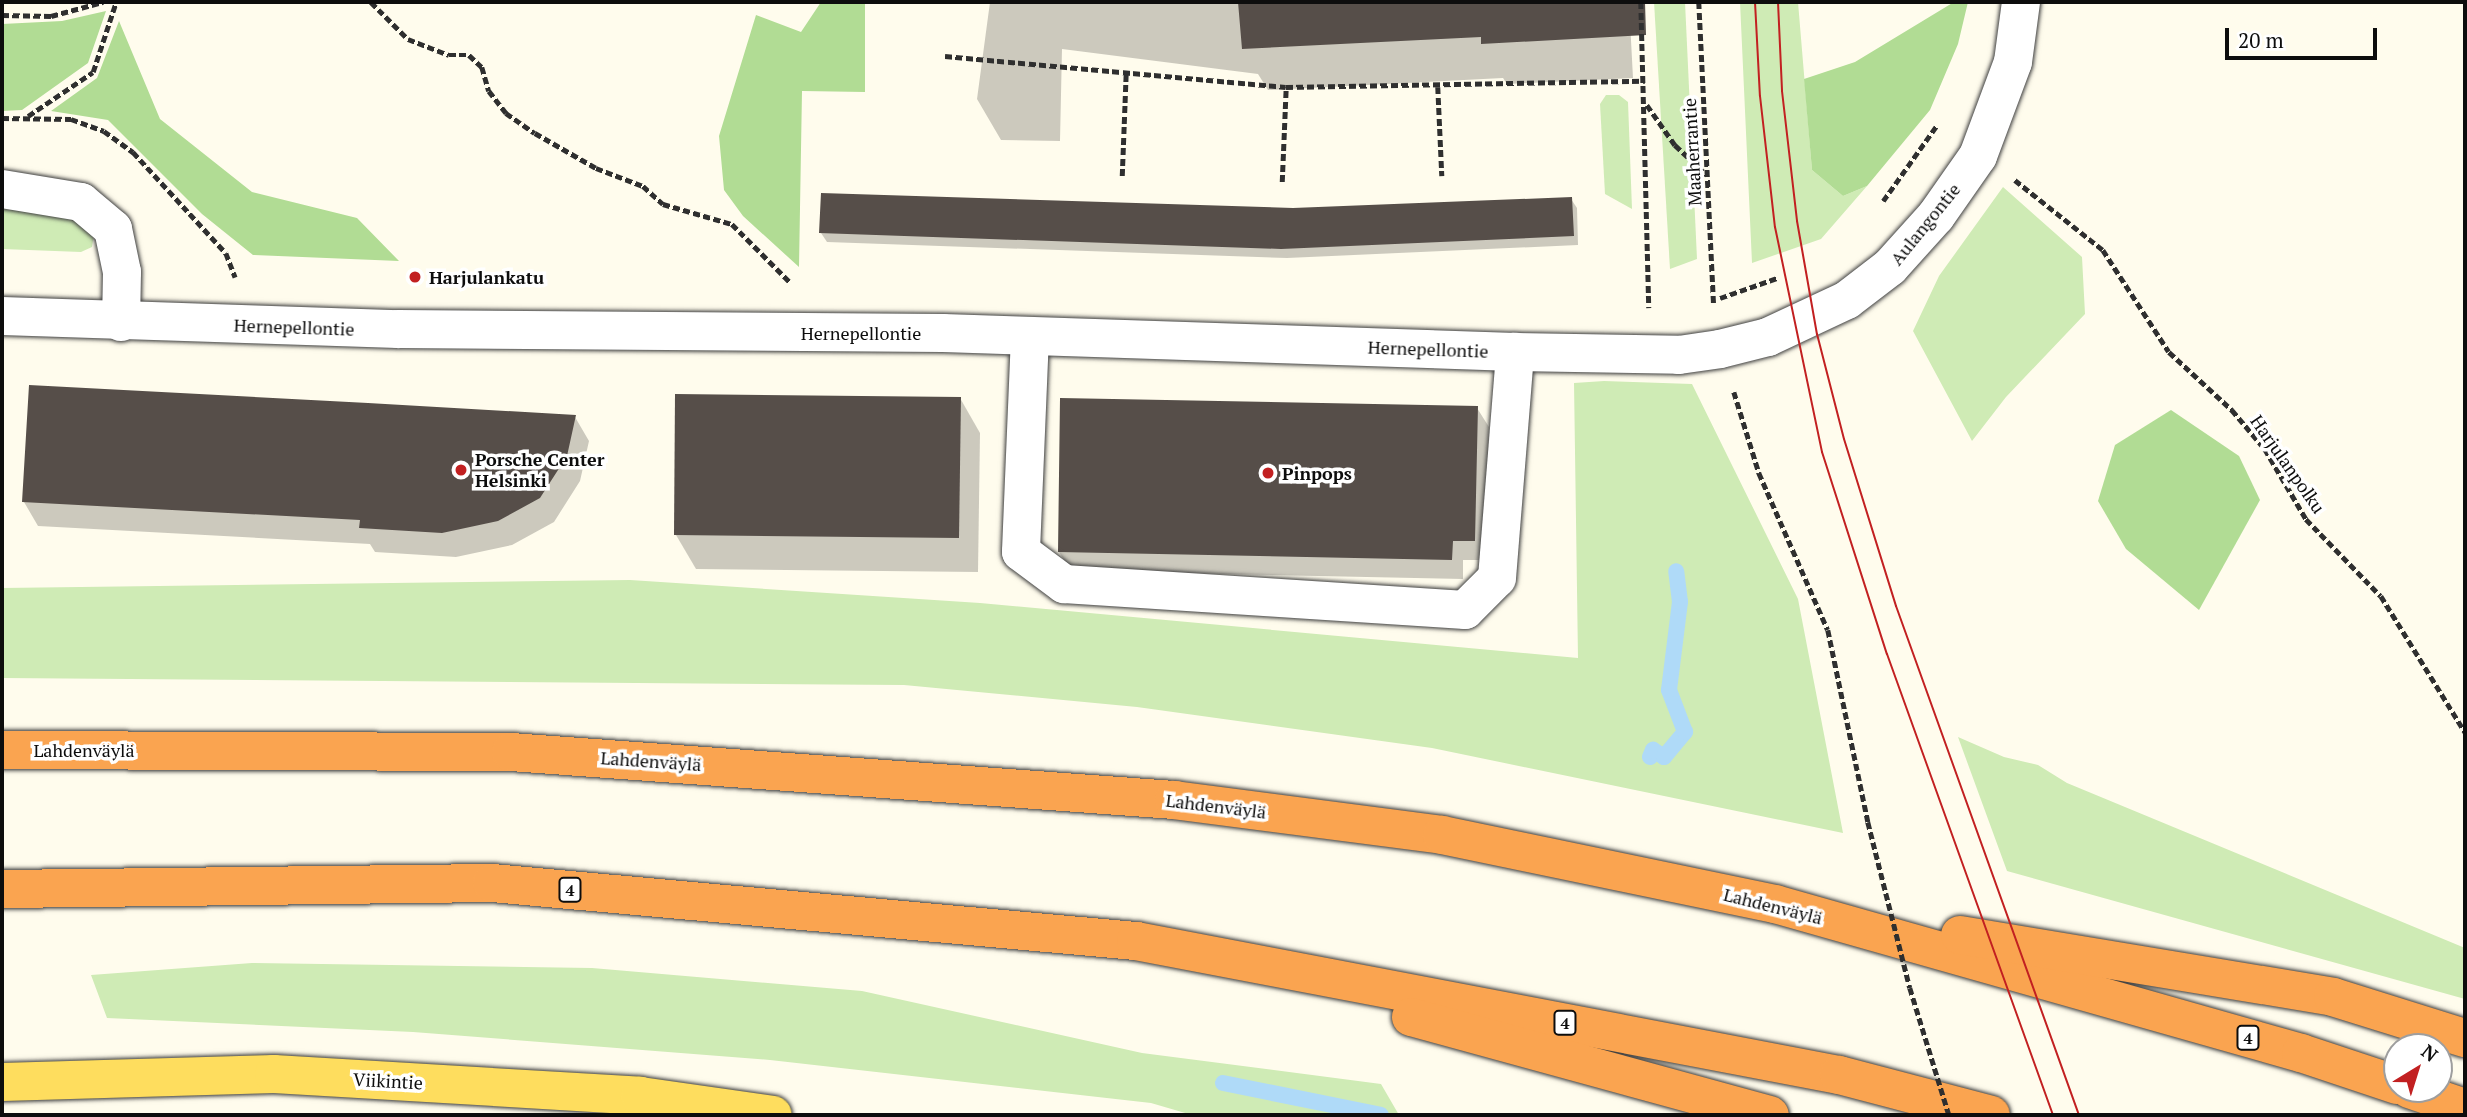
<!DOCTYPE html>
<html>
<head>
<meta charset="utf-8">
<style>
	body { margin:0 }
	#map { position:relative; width:2467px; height:1117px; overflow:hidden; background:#fffced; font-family:"PT Serif",serif }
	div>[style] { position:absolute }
	.green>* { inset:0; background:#cfebb5 }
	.forest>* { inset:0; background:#b1dc94 }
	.shadow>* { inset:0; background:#0003 }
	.stream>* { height:16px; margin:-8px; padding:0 8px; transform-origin:8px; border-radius:8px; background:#afdaf8 }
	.building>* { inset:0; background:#564e49 }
	.path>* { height:4.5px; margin-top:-2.25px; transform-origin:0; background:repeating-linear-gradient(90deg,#2f2f2f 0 7px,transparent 0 10.5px) }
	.roads { filter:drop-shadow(0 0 2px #404040) drop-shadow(0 0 2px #404040) }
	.minor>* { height:38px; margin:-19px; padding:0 19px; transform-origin:19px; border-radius:19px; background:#fff }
	.major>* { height:38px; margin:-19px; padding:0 19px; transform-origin:19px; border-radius:19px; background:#fedd5e }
	.highway>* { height:38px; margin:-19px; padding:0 19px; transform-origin:19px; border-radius:19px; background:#faa450 }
	.tram>* { height:2px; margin:-1px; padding:0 1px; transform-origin:1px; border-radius:1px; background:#c22021 }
	.path-bridge>* { height:4.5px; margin-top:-2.25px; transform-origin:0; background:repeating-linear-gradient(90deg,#2f2f2f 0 7px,transparent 0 10.5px) }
	.dots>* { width:19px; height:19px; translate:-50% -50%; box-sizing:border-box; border:4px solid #fff; border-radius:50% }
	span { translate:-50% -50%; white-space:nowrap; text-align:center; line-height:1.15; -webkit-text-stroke:7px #fff; paint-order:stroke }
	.shield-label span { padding:2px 5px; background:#fff; border:2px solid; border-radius:5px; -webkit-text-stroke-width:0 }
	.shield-label { font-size:16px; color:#0d0d0d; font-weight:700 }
	.street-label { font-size:18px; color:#0d0d0d }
	.poi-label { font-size:18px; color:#0d0d0d; font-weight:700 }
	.left { translate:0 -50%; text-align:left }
	.frame { position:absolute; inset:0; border:4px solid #0d0d0d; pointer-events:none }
	.north { position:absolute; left:2383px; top:1033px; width:70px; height:70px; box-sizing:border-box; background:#fff; border:2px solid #9e9e9e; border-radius:50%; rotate:38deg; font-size:19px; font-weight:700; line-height:28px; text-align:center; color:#0d0d0d }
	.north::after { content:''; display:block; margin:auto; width:24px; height:32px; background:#c22021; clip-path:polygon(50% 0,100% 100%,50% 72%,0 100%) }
	.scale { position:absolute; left:2225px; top:28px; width:152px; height:32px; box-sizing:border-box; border:4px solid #0d0d0d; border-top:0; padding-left:9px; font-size:21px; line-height:24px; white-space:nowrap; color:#0d0d0d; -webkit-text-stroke:5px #fff; paint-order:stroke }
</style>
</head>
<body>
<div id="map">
	<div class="green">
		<div style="clip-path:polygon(1654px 2px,1685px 2px,1697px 259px,1670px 269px)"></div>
		<div style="clip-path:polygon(1740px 2px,1798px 2px,1812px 170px,1843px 196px,1867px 186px,1821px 239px,1752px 263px)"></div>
		<div style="clip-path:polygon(1606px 95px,1619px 95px,1628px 102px,1632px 209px,1605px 194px,1600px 104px)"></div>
		<div style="clip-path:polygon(2003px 187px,2082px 257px,2085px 314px,2006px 397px,1972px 441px,1913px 331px,1939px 276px)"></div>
		<div style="clip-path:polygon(2px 209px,68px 214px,94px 234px,92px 247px,81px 252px,2px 249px)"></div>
		<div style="clip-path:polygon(1604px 381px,1692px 384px,1798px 599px,1843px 833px,1432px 748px,1137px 707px,904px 685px,2px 678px,2px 588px,630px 580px,980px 603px,1578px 658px,1574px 383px)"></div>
		<div style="clip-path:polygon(1958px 737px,2004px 757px,2038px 765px,2067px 783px,2465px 948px,2465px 999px,2007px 871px)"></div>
		<div style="clip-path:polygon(252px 963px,592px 968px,862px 991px,1142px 1053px,1381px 1084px,1399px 1115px,1192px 1115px,1151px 1103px,770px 1060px,413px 1032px,107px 1018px,91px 975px)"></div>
	</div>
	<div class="forest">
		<div style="clip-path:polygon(821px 2px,865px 2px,865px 92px,802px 91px,799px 267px,743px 216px,724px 190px,719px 136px,756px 15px,801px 32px)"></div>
		<div style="clip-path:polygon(1954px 2px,1968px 2px,1958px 44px,1930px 110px,1867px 186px,1843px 196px,1812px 170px,1804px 79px,1855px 62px)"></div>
		<div style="clip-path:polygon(106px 11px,88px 63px,22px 110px,2px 111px,2px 24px,62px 21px)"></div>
		<div style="clip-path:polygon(119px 21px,160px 119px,252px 192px,357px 218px,399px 261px,253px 255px,202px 214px,108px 120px,51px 111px,97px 78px)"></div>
		<div style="clip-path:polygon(2171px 410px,2239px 456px,2260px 500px,2199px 610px,2126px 549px,2098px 501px,2115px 445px)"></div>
	</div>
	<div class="shadow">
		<div style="clip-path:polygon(990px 2px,1629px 2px,1633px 78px,1507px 84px,1503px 78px,1268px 90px,1258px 74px,1062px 49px,1060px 141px,1001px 140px,977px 99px)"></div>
		<div style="clip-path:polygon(1571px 199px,1577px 208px,1578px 245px,1287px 258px,827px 242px,821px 233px)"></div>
		<div style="clip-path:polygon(960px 398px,980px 433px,978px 572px,696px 569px,676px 535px)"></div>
		<div style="clip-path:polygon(1477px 408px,1489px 427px,1486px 560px,1463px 560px,1463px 579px,1071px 571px,1059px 552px)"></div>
		<div style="clip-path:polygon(575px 417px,589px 441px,580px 481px,554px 522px,512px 545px,456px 557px,375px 552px,370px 544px,38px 526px,24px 502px)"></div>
	</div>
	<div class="stream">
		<div style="left:1650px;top:757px;width:8px;rotate:-67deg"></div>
		<div style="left:1653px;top:750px;width:13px;rotate:32deg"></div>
		<div style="left:1664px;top:757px;width:33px;rotate:-50deg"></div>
		<div style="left:1685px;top:732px;width:45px;rotate:-110.9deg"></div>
		<div style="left:1669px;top:690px;width:89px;rotate:-82.9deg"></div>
		<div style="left:1680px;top:602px;width:31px;rotate:-97deg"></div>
		<div style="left:1223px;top:1083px;width:161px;rotate:11.4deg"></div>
	</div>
	<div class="building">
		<div style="clip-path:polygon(1238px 2px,1645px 2px,1646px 35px,1481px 44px,1481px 37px,1242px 49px)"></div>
		<div style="clip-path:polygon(821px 193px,1293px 208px,1572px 197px,1574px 236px,1281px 249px,819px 233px)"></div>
		<div style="clip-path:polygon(29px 385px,368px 403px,576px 415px,567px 456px,540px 498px,498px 521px,442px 533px,359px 528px,360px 520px,22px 502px)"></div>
		<div style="clip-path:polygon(675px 394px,961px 397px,959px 538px,674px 535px)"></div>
		<div style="clip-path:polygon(1060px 398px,1478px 406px,1475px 541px,1453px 541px,1452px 560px,1058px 552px)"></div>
	</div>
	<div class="path">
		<div style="left:371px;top:2px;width:52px;rotate:45deg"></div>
		<div style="left:408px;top:39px;width:44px;rotate:21.3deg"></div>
		<div style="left:449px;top:55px;width:20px"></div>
		<div style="left:469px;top:55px;width:18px;rotate:43deg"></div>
		<div style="left:482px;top:67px;width:25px;rotate:74deg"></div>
		<div style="left:489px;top:91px;width:28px;rotate:52deg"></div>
		<div style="left:506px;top:113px;width:35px;rotate:35deg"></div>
		<div style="left:535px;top:133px;width:70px;rotate:29.8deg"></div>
		<div style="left:596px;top:168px;width:50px;rotate:21deg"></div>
		<div style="left:643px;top:186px;width:27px;rotate:42deg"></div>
		<div style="left:663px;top:204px;width:72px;rotate:16.2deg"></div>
		<div style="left:732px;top:224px;width:82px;rotate:45deg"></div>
		<div style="left:1641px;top:2px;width:306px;rotate:88.5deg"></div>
		<div style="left:1699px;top:2px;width:303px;rotate:87.2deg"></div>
		<div style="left:2px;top:15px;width:49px;rotate:1.2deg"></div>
		<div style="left:51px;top:16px;width:54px;rotate:-15.1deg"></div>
		<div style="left:945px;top:56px;width:342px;rotate:5.2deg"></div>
		<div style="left:1286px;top:87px;width:359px;rotate:-1deg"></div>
		<div style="left:1438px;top:87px;width:89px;rotate:87.4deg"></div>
		<div style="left:1647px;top:105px;width:49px;rotate:55deg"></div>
		<div style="left:1675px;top:145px;width:44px;rotate:43.2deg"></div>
		<div style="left:28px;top:116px;width:78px;rotate:-34.1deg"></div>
		<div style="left:93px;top:72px;width:74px;rotate:-71.8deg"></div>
		<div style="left:2px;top:118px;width:69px;rotate:0.8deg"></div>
		<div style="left:71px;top:119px;width:35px;rotate:20deg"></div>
		<div style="left:104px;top:131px;width:36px;rotate:36deg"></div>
		<div style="left:133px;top:152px;width:137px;rotate:47.4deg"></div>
		<div style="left:226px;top:253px;width:26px;rotate:69deg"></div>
		<div style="left:1122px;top:176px;width:103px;rotate:-87.8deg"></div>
		<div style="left:2015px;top:180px;width:112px;rotate:38.5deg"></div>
		<div style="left:2103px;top:250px;width:121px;rotate:57.1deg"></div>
		<div style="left:2169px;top:352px;width:86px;rotate:42.6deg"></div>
		<div style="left:2232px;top:410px;width:51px;rotate:49.8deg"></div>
		<div style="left:2265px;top:449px;width:81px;rotate:59.6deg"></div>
		<div style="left:2306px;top:519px;width:107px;rotate:45.8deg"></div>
		<div style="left:2381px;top:596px;width:160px;rotate:58.3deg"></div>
		<div style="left:1282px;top:182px;width:95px;rotate:-87.6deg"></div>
		<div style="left:1883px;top:201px;width:93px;rotate:-54.6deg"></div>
		<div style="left:1720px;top:298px;width:60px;rotate:-19.3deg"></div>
		<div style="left:1734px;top:392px;width:85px;rotate:72.8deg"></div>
		<div style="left:1759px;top:473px;width:171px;rotate:66.3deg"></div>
	</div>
	<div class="roads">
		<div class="minor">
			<div style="left:2px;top:189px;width:80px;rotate:9.3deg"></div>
			<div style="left:81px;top:202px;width:42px;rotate:40.2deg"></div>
			<div style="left:113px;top:229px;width:44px;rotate:78.2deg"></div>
			<div style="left:122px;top:272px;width:50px;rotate:91.1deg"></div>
			<div style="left:2px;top:316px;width:396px;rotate:1.9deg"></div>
			<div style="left:398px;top:329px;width:545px;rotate:0.42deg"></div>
			<div style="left:943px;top:333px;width:572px;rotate:1.9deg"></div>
			<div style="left:1515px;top:352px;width:164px;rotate:1deg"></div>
			<div style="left:1679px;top:355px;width:41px;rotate:-8.3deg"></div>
			<div style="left:1720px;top:349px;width:49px;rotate:-14deg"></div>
			<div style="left:1768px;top:337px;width:87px;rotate:-25.1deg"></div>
			<div style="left:1847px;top:300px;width:54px;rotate:-37.5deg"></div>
			<div style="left:1890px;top:267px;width:69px;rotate:-48deg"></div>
			<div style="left:1936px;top:216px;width:73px;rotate:-55deg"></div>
			<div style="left:1978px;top:156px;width:100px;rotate:-69.6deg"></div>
			<div style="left:2013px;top:62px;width:61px;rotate:-82.4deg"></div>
			<div style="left:1030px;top:336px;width:216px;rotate:92.4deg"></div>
			<div style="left:1021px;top:552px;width:54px;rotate:36.7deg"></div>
			<div style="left:1064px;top:584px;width:402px;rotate:3.7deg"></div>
			<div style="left:1465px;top:610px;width:45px;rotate:-45deg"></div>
			<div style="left:1497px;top:578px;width:227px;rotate:-85.4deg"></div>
		</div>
		<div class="major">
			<div style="left:2px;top:1082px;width:272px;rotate:-1.7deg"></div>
			<div style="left:274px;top:1074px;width:367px;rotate:3.4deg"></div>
			<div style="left:640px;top:1096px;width:134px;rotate:8.1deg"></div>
		</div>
		<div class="highway">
			<div style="left:2px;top:750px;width:509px;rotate:0.23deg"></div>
			<div style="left:511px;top:752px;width:665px;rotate:4.14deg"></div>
			<div style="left:1174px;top:800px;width:270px;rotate:7.4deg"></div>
			<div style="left:1442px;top:835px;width:340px;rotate:11.7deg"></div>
			<div style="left:1775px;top:904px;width:547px;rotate:15.82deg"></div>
			<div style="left:2301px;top:1053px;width:101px;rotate:18.4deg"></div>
			<div style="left:2px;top:889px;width:490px;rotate:-0.7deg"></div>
			<div style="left:492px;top:883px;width:647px;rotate:5.15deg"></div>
			<div style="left:1136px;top:941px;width:716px;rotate:10.79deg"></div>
			<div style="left:1839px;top:1075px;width:157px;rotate:14.7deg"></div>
			<div style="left:1960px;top:935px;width:378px;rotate:9.4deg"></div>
			<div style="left:2333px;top:997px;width:138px;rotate:17.3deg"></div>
			<div style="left:1411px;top:1017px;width:372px;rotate:15.3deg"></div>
			<div style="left:2409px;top:1089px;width:59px;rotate:18.7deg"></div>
		</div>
	</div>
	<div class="tram">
		<div style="left:1755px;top:2px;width:94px;rotate:87deg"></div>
		<div style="left:1760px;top:96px;width:132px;rotate:83.5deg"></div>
		<div style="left:1775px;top:227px;width:230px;rotate:78.2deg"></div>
		<div style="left:1822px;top:452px;width:212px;rotate:72.2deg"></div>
		<div style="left:1887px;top:654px;width:490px;rotate:70.2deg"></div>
		<div style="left:1778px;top:2px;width:89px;rotate:87.4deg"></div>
		<div style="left:1782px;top:91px;width:131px;rotate:83.4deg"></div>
		<div style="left:1797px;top:221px;width:115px;rotate:80deg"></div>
		<div style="left:1817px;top:334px;width:108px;rotate:75.6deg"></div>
		<div style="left:1844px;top:439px;width:175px;rotate:72.7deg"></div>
		<div style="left:1896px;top:606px;width:541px;rotate:70.23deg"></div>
	</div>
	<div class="path-bridge">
		<div style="left:1828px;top:630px;width:196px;rotate:78.2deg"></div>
		<div style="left:1868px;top:822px;width:171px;rotate:75.8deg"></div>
		<div style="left:1910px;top:988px;width:133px;rotate:72.9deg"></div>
	</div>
	<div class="dots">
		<div style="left:415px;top:277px;background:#c22021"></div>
		<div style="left:461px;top:470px;background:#c22021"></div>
		<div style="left:1268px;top:473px;background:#c22021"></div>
	</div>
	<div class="shield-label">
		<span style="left:570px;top:890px">4</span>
		<span style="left:1565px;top:1023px">4</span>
		<span style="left:2248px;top:1038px">4</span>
	</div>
	<div class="street-label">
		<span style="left:1692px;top:152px;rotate:-93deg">Maaherrantie</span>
		<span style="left:1925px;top:224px;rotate:-51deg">Aulangontie</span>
		<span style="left:294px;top:327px;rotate:2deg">Hernepellontie</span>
		<span style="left:861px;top:333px">Hernepellontie</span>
		<span style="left:1428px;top:349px;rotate:2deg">Hernepellontie</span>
		<span style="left:2288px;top:464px;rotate:55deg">Harjulanpolku</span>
		<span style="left:84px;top:750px">Lahdenväylä</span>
		<span style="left:651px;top:761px;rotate:4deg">Lahdenväylä</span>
		<span style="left:1216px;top:806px;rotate:7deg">Lahdenväylä</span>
		<span style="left:1773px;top:906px;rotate:14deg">Lahdenväylä</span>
		<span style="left:388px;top:1081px;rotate:3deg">Viikintie</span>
	</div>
	<div class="poi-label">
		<span class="left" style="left:429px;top:277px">Harjulankatu</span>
		<span class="left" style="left:475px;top:470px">Porsche Center<br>Helsinki</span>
		<span class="left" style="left:1282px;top:473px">Pinpops</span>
	</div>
	<div class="frame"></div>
	<div class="north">N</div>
	<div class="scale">20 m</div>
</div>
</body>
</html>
